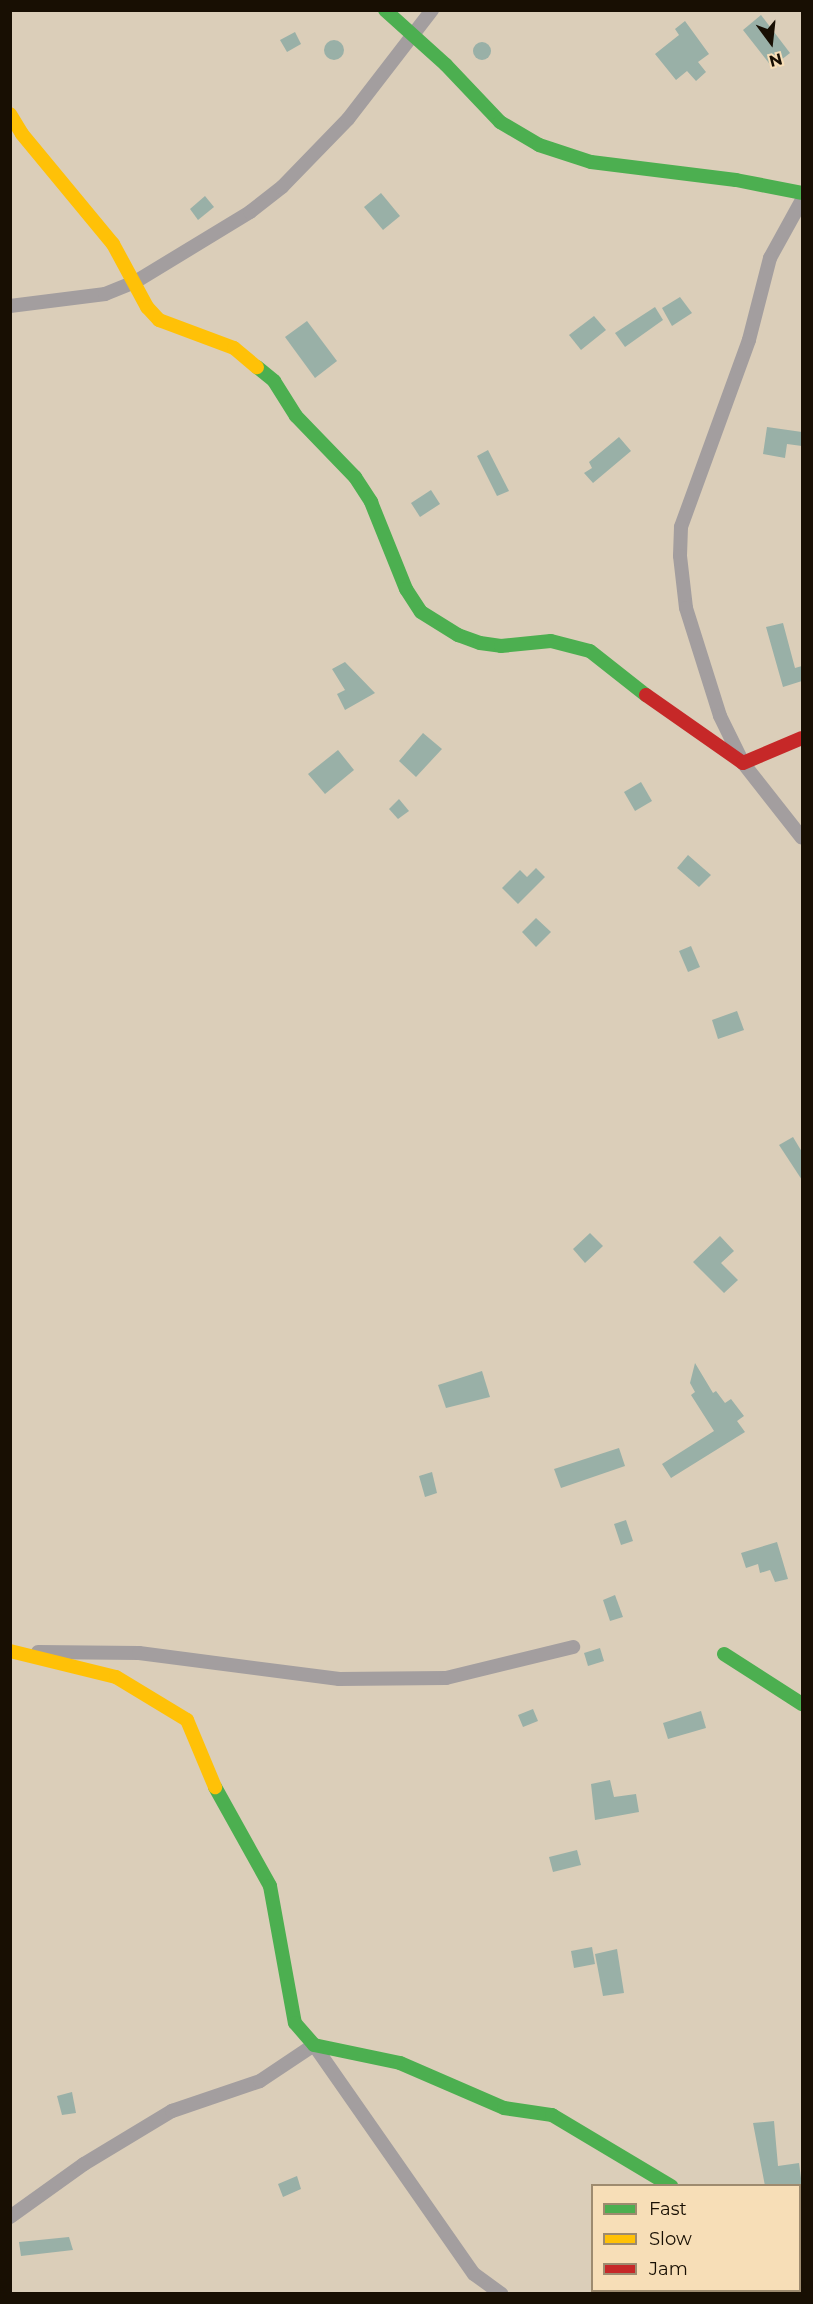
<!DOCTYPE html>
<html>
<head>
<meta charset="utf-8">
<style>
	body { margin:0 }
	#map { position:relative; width:813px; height:2304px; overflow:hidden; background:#dbceb9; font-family:Montserrat,sans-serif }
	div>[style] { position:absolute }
	.building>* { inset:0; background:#99b0a7 }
	.round { border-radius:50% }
	.street>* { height:14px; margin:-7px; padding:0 7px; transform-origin:7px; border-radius:7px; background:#a39e9f }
	.fast>* { height:14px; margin:-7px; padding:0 7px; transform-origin:7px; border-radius:7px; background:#4caf50 }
	.slow>* { height:14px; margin:-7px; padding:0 7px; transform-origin:7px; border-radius:7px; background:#ffc107 }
	.jam>* { height:14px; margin:-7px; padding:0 7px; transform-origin:7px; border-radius:7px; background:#c62828 }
	span { translate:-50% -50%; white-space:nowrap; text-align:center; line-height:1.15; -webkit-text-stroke:4.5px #f7deb7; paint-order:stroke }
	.frame { position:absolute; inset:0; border:12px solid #180f03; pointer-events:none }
	.legend { position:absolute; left:591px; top:2184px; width:210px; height:108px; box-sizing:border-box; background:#f7deb7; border:2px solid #9e8b6f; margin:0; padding:8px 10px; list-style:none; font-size:18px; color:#180f03 }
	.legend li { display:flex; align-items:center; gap:12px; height:30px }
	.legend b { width:30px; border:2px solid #9e8b6f }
	.north { position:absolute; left:741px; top:12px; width:60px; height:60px; -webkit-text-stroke:4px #f7deb7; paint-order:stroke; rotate:165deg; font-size:16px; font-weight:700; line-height:24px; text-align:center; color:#180f03 }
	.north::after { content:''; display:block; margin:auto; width:21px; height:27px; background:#180f03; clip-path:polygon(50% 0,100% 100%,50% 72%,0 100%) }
</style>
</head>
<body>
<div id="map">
	<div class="building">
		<div style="clip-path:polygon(761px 15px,790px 53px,772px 67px,743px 30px)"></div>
		<div style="clip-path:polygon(685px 21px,709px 54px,698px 62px,706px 72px,696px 81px,687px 71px,676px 80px,655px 54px,679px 35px,675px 29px)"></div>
		<div style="clip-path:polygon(295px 32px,301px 44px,287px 52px,280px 40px)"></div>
		<div class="round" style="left:324px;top:40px;width:20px;height:20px"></div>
		<div class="round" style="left:473px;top:42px;width:18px;height:18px"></div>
		<div style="clip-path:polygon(381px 193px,400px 216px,383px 230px,364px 207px)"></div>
		<div style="clip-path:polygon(205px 196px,214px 207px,198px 220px,190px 209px)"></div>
		<div style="clip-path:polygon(680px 297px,692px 313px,672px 326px,662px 308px)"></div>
		<div style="clip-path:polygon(655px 307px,663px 320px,625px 347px,615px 333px)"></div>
		<div style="clip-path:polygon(594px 316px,606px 330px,581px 350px,569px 335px)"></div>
		<div style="clip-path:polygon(307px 321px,337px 361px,315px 378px,285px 337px)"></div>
		<div style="clip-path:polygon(767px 427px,802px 432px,802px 446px,787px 444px,785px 458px,763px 454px)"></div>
		<div style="clip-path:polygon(619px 437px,631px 451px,593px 483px,584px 473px,592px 468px,589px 462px)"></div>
		<div style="clip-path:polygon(488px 450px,509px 491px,497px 496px,477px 456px)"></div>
		<div style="clip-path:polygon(431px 490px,440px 504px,420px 517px,411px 503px)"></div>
		<div style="clip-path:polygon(783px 623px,795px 668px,802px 666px,802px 681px,783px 687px,766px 627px)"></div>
		<div style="clip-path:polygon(345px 662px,375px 693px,345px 710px,337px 694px,345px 690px,332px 669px)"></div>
		<div style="clip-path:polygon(423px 733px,442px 749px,416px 777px,399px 761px)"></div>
		<div style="clip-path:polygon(338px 750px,354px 770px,325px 794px,308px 774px)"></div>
		<div style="clip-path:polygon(641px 782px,652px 801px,635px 811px,624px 792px)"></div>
		<div style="clip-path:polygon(399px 799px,409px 811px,398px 819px,389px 809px)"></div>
		<div style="clip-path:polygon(688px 855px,711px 875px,699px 887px,677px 868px)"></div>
		<div style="clip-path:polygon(536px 868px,545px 877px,518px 904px,502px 888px,520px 870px,527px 877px)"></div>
		<div style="clip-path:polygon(536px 918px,551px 932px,536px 947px,522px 932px)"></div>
		<div style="clip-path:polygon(691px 946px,700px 967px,688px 972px,679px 951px)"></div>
		<div style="clip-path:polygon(737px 1011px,744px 1030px,718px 1039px,712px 1020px)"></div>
		<div style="clip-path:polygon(793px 1137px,802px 1152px,802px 1180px,779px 1145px)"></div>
		<div style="clip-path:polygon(590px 1233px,603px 1246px,585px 1263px,573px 1249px)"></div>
		<div style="clip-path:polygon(720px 1236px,734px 1251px,721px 1263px,738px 1280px,724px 1293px,693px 1262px)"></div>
		<div style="clip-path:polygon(695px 1363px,713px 1393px,716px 1391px,725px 1403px,731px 1399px,744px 1416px,737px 1421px,745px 1432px,671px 1478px,662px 1464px,714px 1431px,691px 1395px,695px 1392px,690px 1383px)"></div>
		<div style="clip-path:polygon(482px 1371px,490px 1397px,446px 1408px,438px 1385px)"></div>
		<div style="clip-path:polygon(619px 1448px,625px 1466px,561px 1488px,554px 1469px)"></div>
		<div style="clip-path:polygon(432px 1472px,437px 1493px,425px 1497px,419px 1476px)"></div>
		<div style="clip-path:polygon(626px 1520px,633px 1541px,621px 1545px,614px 1524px)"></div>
		<div style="clip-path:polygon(777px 1542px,788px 1579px,775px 1582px,770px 1570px,760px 1573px,758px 1564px,746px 1568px,741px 1553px)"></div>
		<div style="clip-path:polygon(615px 1595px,623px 1617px,610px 1621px,603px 1600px)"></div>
		<div style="clip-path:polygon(600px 1648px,604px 1661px,588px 1666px,584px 1653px)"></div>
		<div style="clip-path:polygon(533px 1709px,538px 1721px,523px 1727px,518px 1715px)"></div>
		<div style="clip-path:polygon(701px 1711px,706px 1728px,668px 1739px,663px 1723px)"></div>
		<div style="clip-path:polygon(610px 1780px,614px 1797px,636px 1794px,639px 1812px,595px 1820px,591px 1784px)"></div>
		<div style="clip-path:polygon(577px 1850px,581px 1865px,553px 1872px,549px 1857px)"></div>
		<div style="clip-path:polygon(592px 1947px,595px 1964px,574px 1968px,571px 1951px)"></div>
		<div style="clip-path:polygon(617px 1949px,624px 1993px,603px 1996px,595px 1954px)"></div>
		<div style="clip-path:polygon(72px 2092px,76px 2113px,62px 2115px,57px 2096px)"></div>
		<div style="clip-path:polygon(774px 2121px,778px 2166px,799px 2163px,802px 2186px,765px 2186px,753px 2123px)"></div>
		<div style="clip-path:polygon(297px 2176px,301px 2189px,283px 2197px,278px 2184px)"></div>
		<div style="clip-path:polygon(69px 2237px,73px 2250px,21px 2256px,19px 2242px)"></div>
	</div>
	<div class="street">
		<div style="left:802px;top:200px;width:66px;rotate:118.9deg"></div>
		<div style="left:770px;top:258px;width:85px;rotate:104.4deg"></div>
		<div style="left:749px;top:340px;width:199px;rotate:110deg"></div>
		<div style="left:681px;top:527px;width:29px;rotate:92deg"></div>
		<div style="left:680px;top:556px;width:52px;rotate:83.4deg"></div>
		<div style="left:686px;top:608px;width:113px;rotate:72.5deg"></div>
		<div style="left:720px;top:716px;width:52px;rotate:63.9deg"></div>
		<div style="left:743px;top:763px;width:95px;rotate:51.8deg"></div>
		<div style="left:10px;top:306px;width:96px;rotate:-7.2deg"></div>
		<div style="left:105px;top:294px;width:32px;rotate:-22deg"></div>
		<div style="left:135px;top:282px;width:135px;rotate:-31.3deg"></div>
		<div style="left:250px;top:212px;width:41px;rotate:-38deg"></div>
		<div style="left:282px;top:187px;width:95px;rotate:-45.9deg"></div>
		<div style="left:348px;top:119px;width:138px;rotate:-52.4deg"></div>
		<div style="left:38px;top:1652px;width:101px;rotate:0.6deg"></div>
		<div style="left:139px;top:1653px;width:202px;rotate:7.4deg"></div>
		<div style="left:339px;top:1679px;width:107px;rotate:-0.5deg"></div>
		<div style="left:446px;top:1678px;width:131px;rotate:-13.7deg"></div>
		<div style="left:10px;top:2217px;width:91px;rotate:-35.6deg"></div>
		<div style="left:84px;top:2164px;width:103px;rotate:-31.1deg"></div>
		<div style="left:172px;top:2111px;width:93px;rotate:-18.8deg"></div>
		<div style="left:260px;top:2081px;width:65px;rotate:-33.7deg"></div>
		<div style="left:314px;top:2045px;width:279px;rotate:55.1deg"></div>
		<div style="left:474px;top:2274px;width:34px;rotate:36deg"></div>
		<div style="left:800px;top:2244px;width:2px;rotate:27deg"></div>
		<div style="left:799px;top:2294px;width:3px;rotate:-18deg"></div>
	</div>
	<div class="fast">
		<div style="left:385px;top:10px;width:82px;rotate:42deg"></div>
		<div style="left:446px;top:65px;width:79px;rotate:46.5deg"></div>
		<div style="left:500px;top:122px;width:45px;rotate:30.5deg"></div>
		<div style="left:539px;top:145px;width:55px;rotate:18.1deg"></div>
		<div style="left:591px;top:162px;width:146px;rotate:7.1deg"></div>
		<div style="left:736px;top:180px;width:67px;rotate:11.1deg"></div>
		<div style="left:257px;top:367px;width:22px;rotate:39deg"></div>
		<div style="left:274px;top:381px;width:41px;rotate:57.8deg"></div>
		<div style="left:296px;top:416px;width:85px;rotate:46deg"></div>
		<div style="left:355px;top:477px;width:30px;rotate:57deg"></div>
		<div style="left:371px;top:502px;width:94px;rotate:68.1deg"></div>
		<div style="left:406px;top:589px;width:27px;rotate:57deg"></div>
		<div style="left:421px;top:612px;width:44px;rotate:31.9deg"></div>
		<div style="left:458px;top:635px;width:23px;rotate:20deg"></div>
		<div style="left:480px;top:643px;width:21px;rotate:8deg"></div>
		<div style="left:501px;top:646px;width:50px;rotate:-5.7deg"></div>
		<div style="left:551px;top:641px;width:40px;rotate:14.4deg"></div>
		<div style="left:590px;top:651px;width:71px;rotate:38.2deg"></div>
		<div style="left:724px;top:1654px;width:93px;rotate:32.7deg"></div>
		<div style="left:215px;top:1787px;width:113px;rotate:60.9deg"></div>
		<div style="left:270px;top:1886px;width:139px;rotate:79.7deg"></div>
		<div style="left:295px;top:2023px;width:29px;rotate:49deg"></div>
		<div style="left:314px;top:2045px;width:88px;rotate:11.8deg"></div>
		<div style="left:400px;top:2063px;width:113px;rotate:23.4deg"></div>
		<div style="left:504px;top:2108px;width:49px;rotate:8.3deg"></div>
		<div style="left:552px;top:2115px;width:139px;rotate:30.8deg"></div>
	</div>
	<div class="slow">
		<div style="left:10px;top:114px;width:23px;rotate:59deg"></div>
		<div style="left:22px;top:134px;width:143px;rotate:50.4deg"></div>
		<div style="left:113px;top:244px;width:72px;rotate:61.6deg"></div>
		<div style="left:147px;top:307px;width:18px;rotate:47deg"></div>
		<div style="left:159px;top:320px;width:80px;rotate:20.5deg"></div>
		<div style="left:234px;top:348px;width:30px;rotate:40deg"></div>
		<div style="left:10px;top:1651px;width:109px;rotate:13.8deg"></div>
		<div style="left:116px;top:1677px;width:83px;rotate:31.2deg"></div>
		<div style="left:187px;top:1720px;width:73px;rotate:67.3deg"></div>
	</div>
	<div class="jam">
		<div style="left:646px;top:695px;width:118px;rotate:35deg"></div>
		<div style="left:743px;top:763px;width:64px;rotate:-23deg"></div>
	</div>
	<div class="frame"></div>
	<ul class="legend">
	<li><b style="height:8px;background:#4caf50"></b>Fast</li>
	<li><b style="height:8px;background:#ffc107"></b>Slow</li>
	<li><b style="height:8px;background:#c62828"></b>Jam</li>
	</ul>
	<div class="north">N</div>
</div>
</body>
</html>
